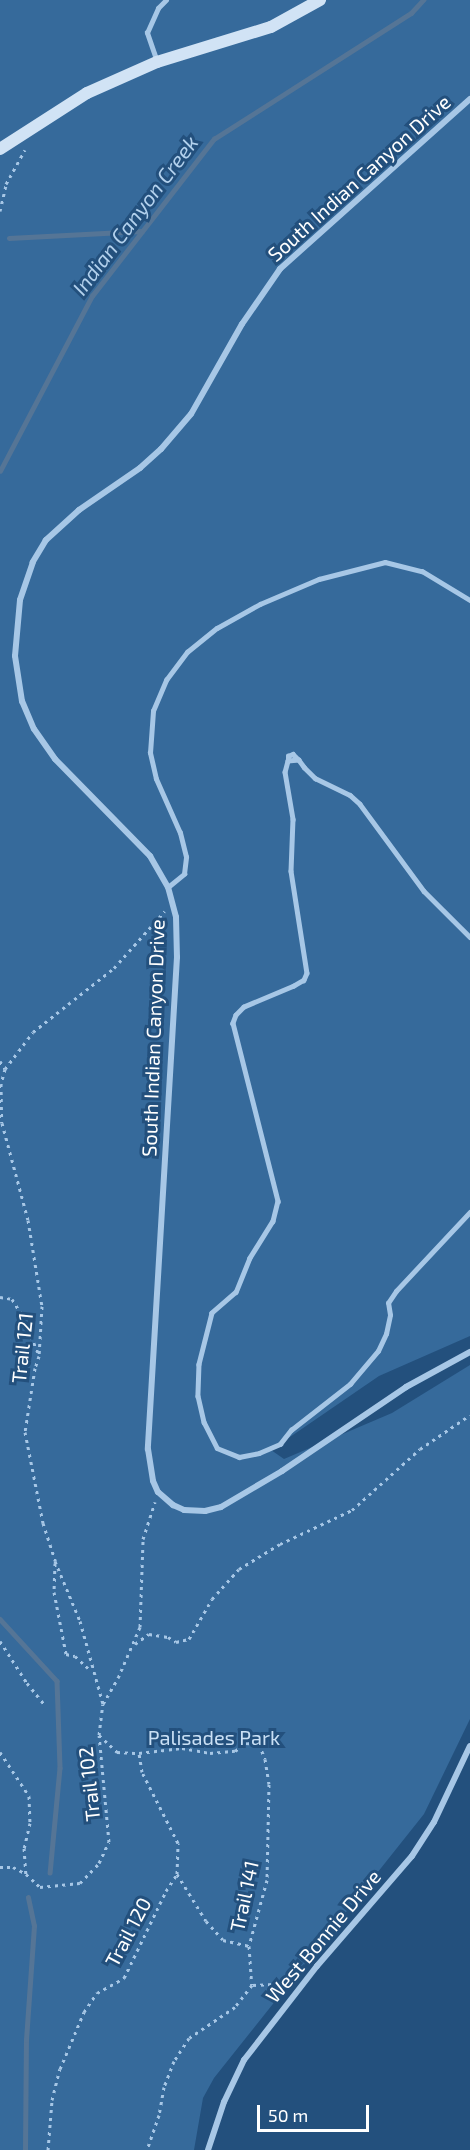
<!DOCTYPE html>
<html>
<head>
<meta charset="utf-8">
<style>
	body { margin:0 }
	#map { position:relative; width:470px; height:2150px; overflow:hidden; background:#23507d; font-family:"Exo 2",sans-serif }
	div>[style] { position:absolute }
	.green>* { inset:0; background:#366a9b }
	.stream>* { height:4.5px; margin:-2.25px; padding:0 2.25px; transform-origin:2.25px; border-radius:2.25px; background:#557596 }
	.path>* { height:3px; margin-top:-1.5px; transform-origin:0; background:repeating-linear-gradient(90deg,#a7c7e6 0 3px,transparent 0 7.5px) }
	.lane>* { height:4.5px; margin:-2.25px; padding:0 2.25px; transform-origin:2.25px; border-radius:2.25px; background:#a7c7e6 }
	.street>* { height:6px; margin:-3px; padding:0 3px; transform-origin:3px; border-radius:3px; background:#a7c7e6 }
	.secondary>* { height:12px; margin:-6px; padding:0 6px; transform-origin:6px; border-radius:6px; background:#d1e3f5 }
	span { translate:-50% -50%; white-space:nowrap; text-align:center; line-height:1.15; -webkit-text-stroke:6px #23507d; paint-order:stroke }
	.street-label { font-size:20px; color:#fff }
	.park-label { font-size:20px; color:#cae0f5 }
	.water-label { font-size:21px; color:#b3d1ed; font-style:italic }
	.scale { position:absolute; left:257px; top:2105px; width:112px; height:27px; box-sizing:border-box; border:3px solid #fff; border-top:0; padding-left:8px; font-size:18px; line-height:21px; white-space:nowrap; color:#fff; -webkit-text-stroke:4px #23507d; paint-order:stroke }
</style>
</head>
<body>
<div id="map">
	<div class="green">
		<div style="clip-path:polygon(0 0,470px 0,470px 1336px,379px 1376px,271px 1450px,284px 1459px,392px 1413px,470px 1365px,470px 1719px,424px 1814px,214px 2078px,203px 2098px,194px 2150px,0 2150px)"></div>
	</div>
	<div class="stream">
		<div style="left:9px;top:238px;width:133px;rotate:-3deg"></div>
		<div style="left:0;top:471px;width:198px;rotate:-62.3deg"></div>
		<div style="left:92px;top:296px;width:199px;rotate:-52.2deg"></div>
		<div style="left:214px;top:139px;width:234px;rotate:-32.6deg"></div>
		<div style="left:411px;top:13px;width:18px;rotate:-47deg"></div>
		<div style="left:0;top:1619px;width:84px;rotate:47.4deg"></div>
		<div style="left:57px;top:1681px;width:87px;rotate:88deg"></div>
		<div style="left:60px;top:1768px;width:105px;rotate:95.4deg"></div>
		<div style="left:25px;top:2150px;width:110px;rotate:-89.5deg"></div>
		<div style="left:26px;top:2040px;width:114px;rotate:-86deg"></div>
		<div style="left:34px;top:1926px;width:29px;rotate:-102deg"></div>
	</div>
	<div class="path">
		<div style="left:0;top:211px;width:28px;rotate:-77deg"></div>
		<div style="left:6px;top:184px;width:39px;rotate:-61deg"></div>
		<div style="left:0;top:1061px;width:9px;rotate:58deg"></div>
		<div style="left:5px;top:1069px;width:16px;rotate:105deg"></div>
		<div style="left:1px;top:1084px;width:39px;rotate:89deg"></div>
		<div style="left:2px;top:1123px;width:100px;rotate:75deg"></div>
		<div style="left:28px;top:1220px;width:87px;rotate:80.8deg"></div>
		<div style="left:42px;top:1306px;width:50px;rotate:93.4deg"></div>
		<div style="left:39px;top:1356px;width:13px;rotate:108deg"></div>
		<div style="left:35px;top:1368px;width:65px;rotate:98.9deg"></div>
		<div style="left:25px;top:1432px;width:93px;rotate:78.8deg"></div>
		<div style="left:43px;top:1523px;width:40px;rotate:72deg"></div>
		<div style="left:55px;top:1561px;width:65px;rotate:67.4deg"></div>
		<div style="left:80px;top:1621px;width:86px;rotate:74.5deg"></div>
		<div style="left:5px;top:1069px;width:46px;rotate:-52.9deg"></div>
		<div style="left:33px;top:1032px;width:103px;rotate:-38.3deg"></div>
		<div style="left:114px;top:968px;width:76px;rotate:-48.2deg"></div>
		<div style="left:0;top:1297px;width:12px;rotate:9deg"></div>
		<div style="left:12px;top:1299px;width:19px;rotate:58deg"></div>
		<div style="left:22px;top:1315px;width:43px;rotate:67deg"></div>
		<div style="left:55px;top:1563px;width:29px;rotate:92deg"></div>
		<div style="left:54px;top:1592px;width:63px;rotate:79deg"></div>
		<div style="left:66px;top:1654px;width:9px;rotate:13deg"></div>
		<div style="left:75px;top:1656px;width:22px;rotate:43deg"></div>
		<div style="left:0;top:1641px;width:50px;rotate:57.3deg"></div>
		<div style="left:27px;top:1683px;width:28px;rotate:51deg"></div>
		<div style="left:135px;top:1644px;width:17px;rotate:-36deg"></div>
		<div style="left:149px;top:1634px;width:19px;rotate:9deg"></div>
		<div style="left:168px;top:1637px;width:9px;rotate:32deg"></div>
		<div style="left:176px;top:1642px;width:13px;rotate:-13deg"></div>
		<div style="left:189px;top:1639px;width:46px;rotate:-60.1deg"></div>
		<div style="left:212px;top:1599px;width:40px;rotate:-48deg"></div>
		<div style="left:239px;top:1569px;width:48px;rotate:-31.4deg"></div>
		<div style="left:280px;top:1544px;width:80px;rotate:-25.3deg"></div>
		<div style="left:352px;top:1510px;width:91px;rotate:-41.9deg"></div>
		<div style="left:420px;top:1449px;width:60px;rotate:-34.2deg"></div>
		<div style="left:99px;top:1735px;width:25px;rotate:43deg"></div>
		<div style="left:117px;top:1752px;width:22px;rotate:3deg"></div>
		<div style="left:139px;top:1753px;width:43px;rotate:-6.6deg"></div>
		<div style="left:182px;top:1748px;width:28px;rotate:10deg"></div>
		<div style="left:210px;top:1753px;width:25px;rotate:-5deg"></div>
		<div style="left:235px;top:1751px;width:14px;rotate:-36deg"></div>
		<div style="left:246px;top:1743px;width:13px;rotate:4deg"></div>
		<div style="left:259px;top:1744px;width:16px;rotate:68deg"></div>
		<div style="left:265px;top:1759px;width:25px;rotate:81deg"></div>
		<div style="left:269px;top:1784px;width:96px;rotate:91.2deg"></div>
		<div style="left:267px;top:1880px;width:68px;rotate:105.3deg"></div>
		<div style="left:249px;top:1946px;width:39px;rotate:86deg"></div>
		<div style="left:252px;top:1985px;width:28px;rotate:128deg"></div>
		<div style="left:235px;top:2007px;width:55px;rotate:146deg"></div>
		<div style="left:189px;top:2038px;width:27px;rotate:123deg"></div>
		<div style="left:174px;top:2061px;width:28px;rotate:111deg"></div>
		<div style="left:164px;top:2087px;width:28px;rotate:100deg"></div>
		<div style="left:159px;top:2115px;width:37px;rotate:109deg"></div>
		<div style="left:0;top:1752px;width:53px;rotate:56.6deg"></div>
		<div style="left:29px;top:1796px;width:27px;rotate:88deg"></div>
		<div style="left:30px;top:1823px;width:26px;rotate:103deg"></div>
		<div style="left:24px;top:1848px;width:26px;rotate:86deg"></div>
		<div style="left:26px;top:1874px;width:19px;rotate:43deg"></div>
		<div style="left:40px;top:1887px;width:40px;rotate:-5.7deg"></div>
		<div style="left:80px;top:1883px;width:28px;rotate:-46deg"></div>
		<div style="left:99px;top:1863px;width:23px;rotate:-65deg"></div>
		<div style="left:109px;top:1842px;width:107px;rotate:-95.3deg"></div>
		<div style="left:99px;top:1735px;width:31px;rotate:-83deg"></div>
		<div style="left:103px;top:1704px;width:30px;rotate:-60deg"></div>
		<div style="left:118px;top:1678px;width:56px;rotate:-66.7deg"></div>
		<div style="left:140px;top:1627px;width:88px;rotate:-88deg"></div>
		<div style="left:143px;top:1539px;width:39px;rotate:-72deg"></div>
		<div style="left:0;top:1867px;width:13px"></div>
		<div style="left:13px;top:1867px;width:15px;rotate:28deg"></div>
		<div style="left:177px;top:1874px;width:55px;rotate:58.3deg"></div>
		<div style="left:206px;top:1921px;width:25px;rotate:48deg"></div>
		<div style="left:223px;top:1940px;width:27px;rotate:13deg"></div>
		<div style="left:253px;top:1985px;width:21px;rotate:-3deg"></div>
		<div style="left:274px;top:1984px;width:26px;rotate:-23deg"></div>
		<div style="left:48px;top:2150px;width:50px;rotate:-85.4deg"></div>
		<div style="left:52px;top:2100px;width:32px;rotate:-76deg"></div>
		<div style="left:60px;top:2069px;width:62px;rotate:-67.2deg"></div>
		<div style="left:84px;top:2012px;width:23px;rotate:-56deg"></div>
		<div style="left:97px;top:1993px;width:31px;rotate:-29deg"></div>
		<div style="left:124px;top:1978px;width:97px;rotate:-64.2deg"></div>
		<div style="left:166px;top:1891px;width:20px;rotate:-57deg"></div>
		<div style="left:177px;top:1874px;width:31px;rotate:-88deg"></div>
		<div style="left:178px;top:1843px;width:80px;rotate:-116.9deg"></div>
		<div style="left:142px;top:1772px;width:19px;rotate:-99deg"></div>
	</div>
	<div class="lane">
		<div style="left:157px;top:62px;width:31px;rotate:-109deg"></div>
		<div style="left:147px;top:33px;width:27px;rotate:-66deg"></div>
		<div style="left:158px;top:8px;width:11px;rotate:-45deg"></div>
		<div style="left:299px;top:760px;width:11px;rotate:175deg"></div>
		<div style="left:288px;top:761px;width:5px;rotate:-90deg"></div>
		<div style="left:288px;top:756px;width:5px;rotate:-22deg"></div>
		<div style="left:293px;top:754px;width:8px;rotate:45deg"></div>
		<div style="left:299px;top:760px;width:9px;rotate:54deg"></div>
		<div style="left:304px;top:767px;width:16px;rotate:45deg"></div>
		<div style="left:315px;top:778px;width:39px;rotate:26deg"></div>
		<div style="left:350px;top:795px;width:13px;rotate:42deg"></div>
		<div style="left:360px;top:804px;width:108px;rotate:53.7deg"></div>
		<div style="left:424px;top:891px;width:65px;rotate:45deg"></div>
		<div style="left:288px;top:761px;width:11px;rotate:105deg"></div>
		<div style="left:285px;top:772px;width:48px;rotate:80.3deg"></div>
		<div style="left:293px;top:819px;width:52px;rotate:92.2deg"></div>
		<div style="left:291px;top:871px;width:103px;rotate:81.1deg"></div>
		<div style="left:307px;top:973px;width:8px;rotate:113deg"></div>
		<div style="left:304px;top:980px;width:12px;rotate:149deg"></div>
		<div style="left:294px;top:986px;width:54px;rotate:157.2deg"></div>
		<div style="left:244px;top:1007px;width:11px;rotate:135deg"></div>
		<div style="left:236px;top:1015px;width:9px;rotate:111deg"></div>
		<div style="left:233px;top:1023px;width:184px;rotate:75.8deg"></div>
		<div style="left:278px;top:1201px;width:21px;rotate:104deg"></div>
		<div style="left:273px;top:1221px;width:44px;rotate:121.9deg"></div>
		<div style="left:250px;top:1258px;width:37px;rotate:112deg"></div>
		<div style="left:236px;top:1292px;width:32px;rotate:139deg"></div>
		<div style="left:212px;top:1313px;width:53px;rotate:104.3deg"></div>
		<div style="left:199px;top:1364px;width:32px;rotate:92deg"></div>
		<div style="left:198px;top:1396px;width:27px;rotate:77deg"></div>
		<div style="left:204px;top:1422px;width:29px;rotate:63deg"></div>
		<div style="left:217px;top:1448px;width:24px;rotate:22deg"></div>
		<div style="left:239px;top:1457px;width:20px;rotate:-11deg"></div>
		<div style="left:259px;top:1453px;width:23px;rotate:-23deg"></div>
		<div style="left:280px;top:1444px;width:18px;rotate:-52deg"></div>
		<div style="left:291px;top:1430px;width:75px;rotate:-37.9deg"></div>
		<div style="left:350px;top:1384px;width:43px;rotate:-49.7deg"></div>
		<div style="left:378px;top:1351px;width:19px;rotate:-65deg"></div>
		<div style="left:386px;top:1334px;width:19px;rotate:-78deg"></div>
		<div style="left:390px;top:1315px;width:12px;rotate:-99deg"></div>
		<div style="left:388px;top:1303px;width:14px;rotate:-56deg"></div>
		<div style="left:396px;top:1291px;width:108px;rotate:-46.9deg"></div>
		<div style="left:168px;top:887px;width:21px;rotate:-39deg"></div>
		<div style="left:184px;top:874px;width:17px;rotate:-83deg"></div>
		<div style="left:186px;top:857px;width:25px;rotate:-104deg"></div>
		<div style="left:180px;top:833px;width:59px;rotate:-114deg"></div>
		<div style="left:156px;top:779px;width:27px;rotate:-103deg"></div>
		<div style="left:150px;top:753px;width:42px;rotate:-85.9deg"></div>
		<div style="left:153px;top:711px;width:34px;rotate:-67deg"></div>
		<div style="left:166px;top:680px;width:35px;rotate:-53deg"></div>
		<div style="left:187px;top:652px;width:38px;rotate:-39deg"></div>
		<div style="left:217px;top:628px;width:49px;rotate:-29.2deg"></div>
		<div style="left:260px;top:604px;width:64px;rotate:-23deg"></div>
		<div style="left:319px;top:579px;width:68px;rotate:-14.4deg"></div>
		<div style="left:385px;top:562px;width:38px;rotate:14deg"></div>
		<div style="left:422px;top:571px;width:56px;rotate:31.1deg"></div>
	</div>
	<div class="street">
		<div style="left:470px;top:99px;width:255px;rotate:138.2deg"></div>
		<div style="left:280px;top:269px;width:67px;rotate:124.6deg"></div>
		<div style="left:242px;top:324px;width:103px;rotate:119.5deg"></div>
		<div style="left:191px;top:414px;width:46px;rotate:130.6deg"></div>
		<div style="left:161px;top:449px;width:28px;rotate:138deg"></div>
		<div style="left:140px;top:468px;width:74px;rotate:145.5deg"></div>
		<div style="left:79px;top:510px;width:45px;rotate:137.7deg"></div>
		<div style="left:46px;top:540px;width:26px;rotate:121deg"></div>
		<div style="left:33px;top:562px;width:40px;rotate:108.9deg"></div>
		<div style="left:20px;top:600px;width:56px;rotate:95.1deg"></div>
		<div style="left:15px;top:656px;width:46px;rotate:81.2deg"></div>
		<div style="left:22px;top:701px;width:30px;rotate:67deg"></div>
		<div style="left:34px;top:729px;width:37px;rotate:55deg"></div>
		<div style="left:55px;top:759px;width:136px;rotate:45.6deg"></div>
		<div style="left:150px;top:856px;width:36px;rotate:60deg"></div>
		<div style="left:168px;top:887px;width:31px;rotate:75deg"></div>
		<div style="left:176px;top:917px;width:40px;rotate:88.6deg"></div>
		<div style="left:177px;top:957px;width:493px;rotate:93.4deg"></div>
		<div style="left:148px;top:1449px;width:32px;rotate:81deg"></div>
		<div style="left:153px;top:1481px;width:12px;rotate:66deg"></div>
		<div style="left:158px;top:1492px;width:20px;rotate:41deg"></div>
		<div style="left:173px;top:1505px;width:12px;rotate:24deg"></div>
		<div style="left:184px;top:1510px;width:21px;rotate:3deg"></div>
		<div style="left:205px;top:1511px;width:16px;rotate:-14deg"></div>
		<div style="left:221px;top:1507px;width:71px;rotate:-30.5deg"></div>
		<div style="left:282px;top:1471px;width:150px;rotate:-34.1deg"></div>
		<div style="left:406px;top:1387px;width:73px;rotate:-28.7deg"></div>
		<div style="left:208px;top:2150px;width:51px;rotate:-71.6deg"></div>
		<div style="left:224px;top:2102px;width:47px;rotate:-64.5deg"></div>
		<div style="left:244px;top:2060px;width:119px;rotate:-52.2deg"></div>
		<div style="left:317px;top:1966px;width:145px;rotate:-49.2deg"></div>
		<div style="left:412px;top:1856px;width:40px;rotate:-57.1deg"></div>
		<div style="left:434px;top:1822px;width:84px;rotate:-64.7deg"></div>
	</div>
	<div class="secondary">
		<div style="left:0;top:149px;width:103px;rotate:-32.8deg"></div>
		<div style="left:87px;top:93px;width:77px;rotate:-23.9deg"></div>
		<div style="left:157px;top:62px;width:119px;rotate:-17.1deg"></div>
		<div style="left:271px;top:27px;width:56px;rotate:-28.9deg"></div>
	</div>
	<div class="street-label">
		<span style="left:359px;top:178px;rotate:-42deg">South Indian Canyon Drive</span>
		<span style="left:153px;top:1038px;rotate:-88deg">South Indian Canyon Drive</span>
		<span style="left:22px;top:1348px;rotate:-84deg">Trail 121</span>
		<span style="left:89px;top:1784px;rotate:-96deg">Trail 102</span>
		<span style="left:244px;top:1896px;rotate:-78deg">Trail 141</span>
		<span style="left:128px;top:1932px;rotate:-62deg">Trail 120</span>
		<span style="left:323px;top:1936px;rotate:-50deg">West Bonnie Drive</span>
	</div>
	<div class="park-label">
		<span style="left:214px;top:1737px">Palisades Park</span>
	</div>
	<div class="water-label">
		<span style="left:135px;top:215px;rotate:-53deg">Indian Canyon Creek</span>
	</div>
	<div class="scale">50 m</div>
</div>
</body>
</html>
